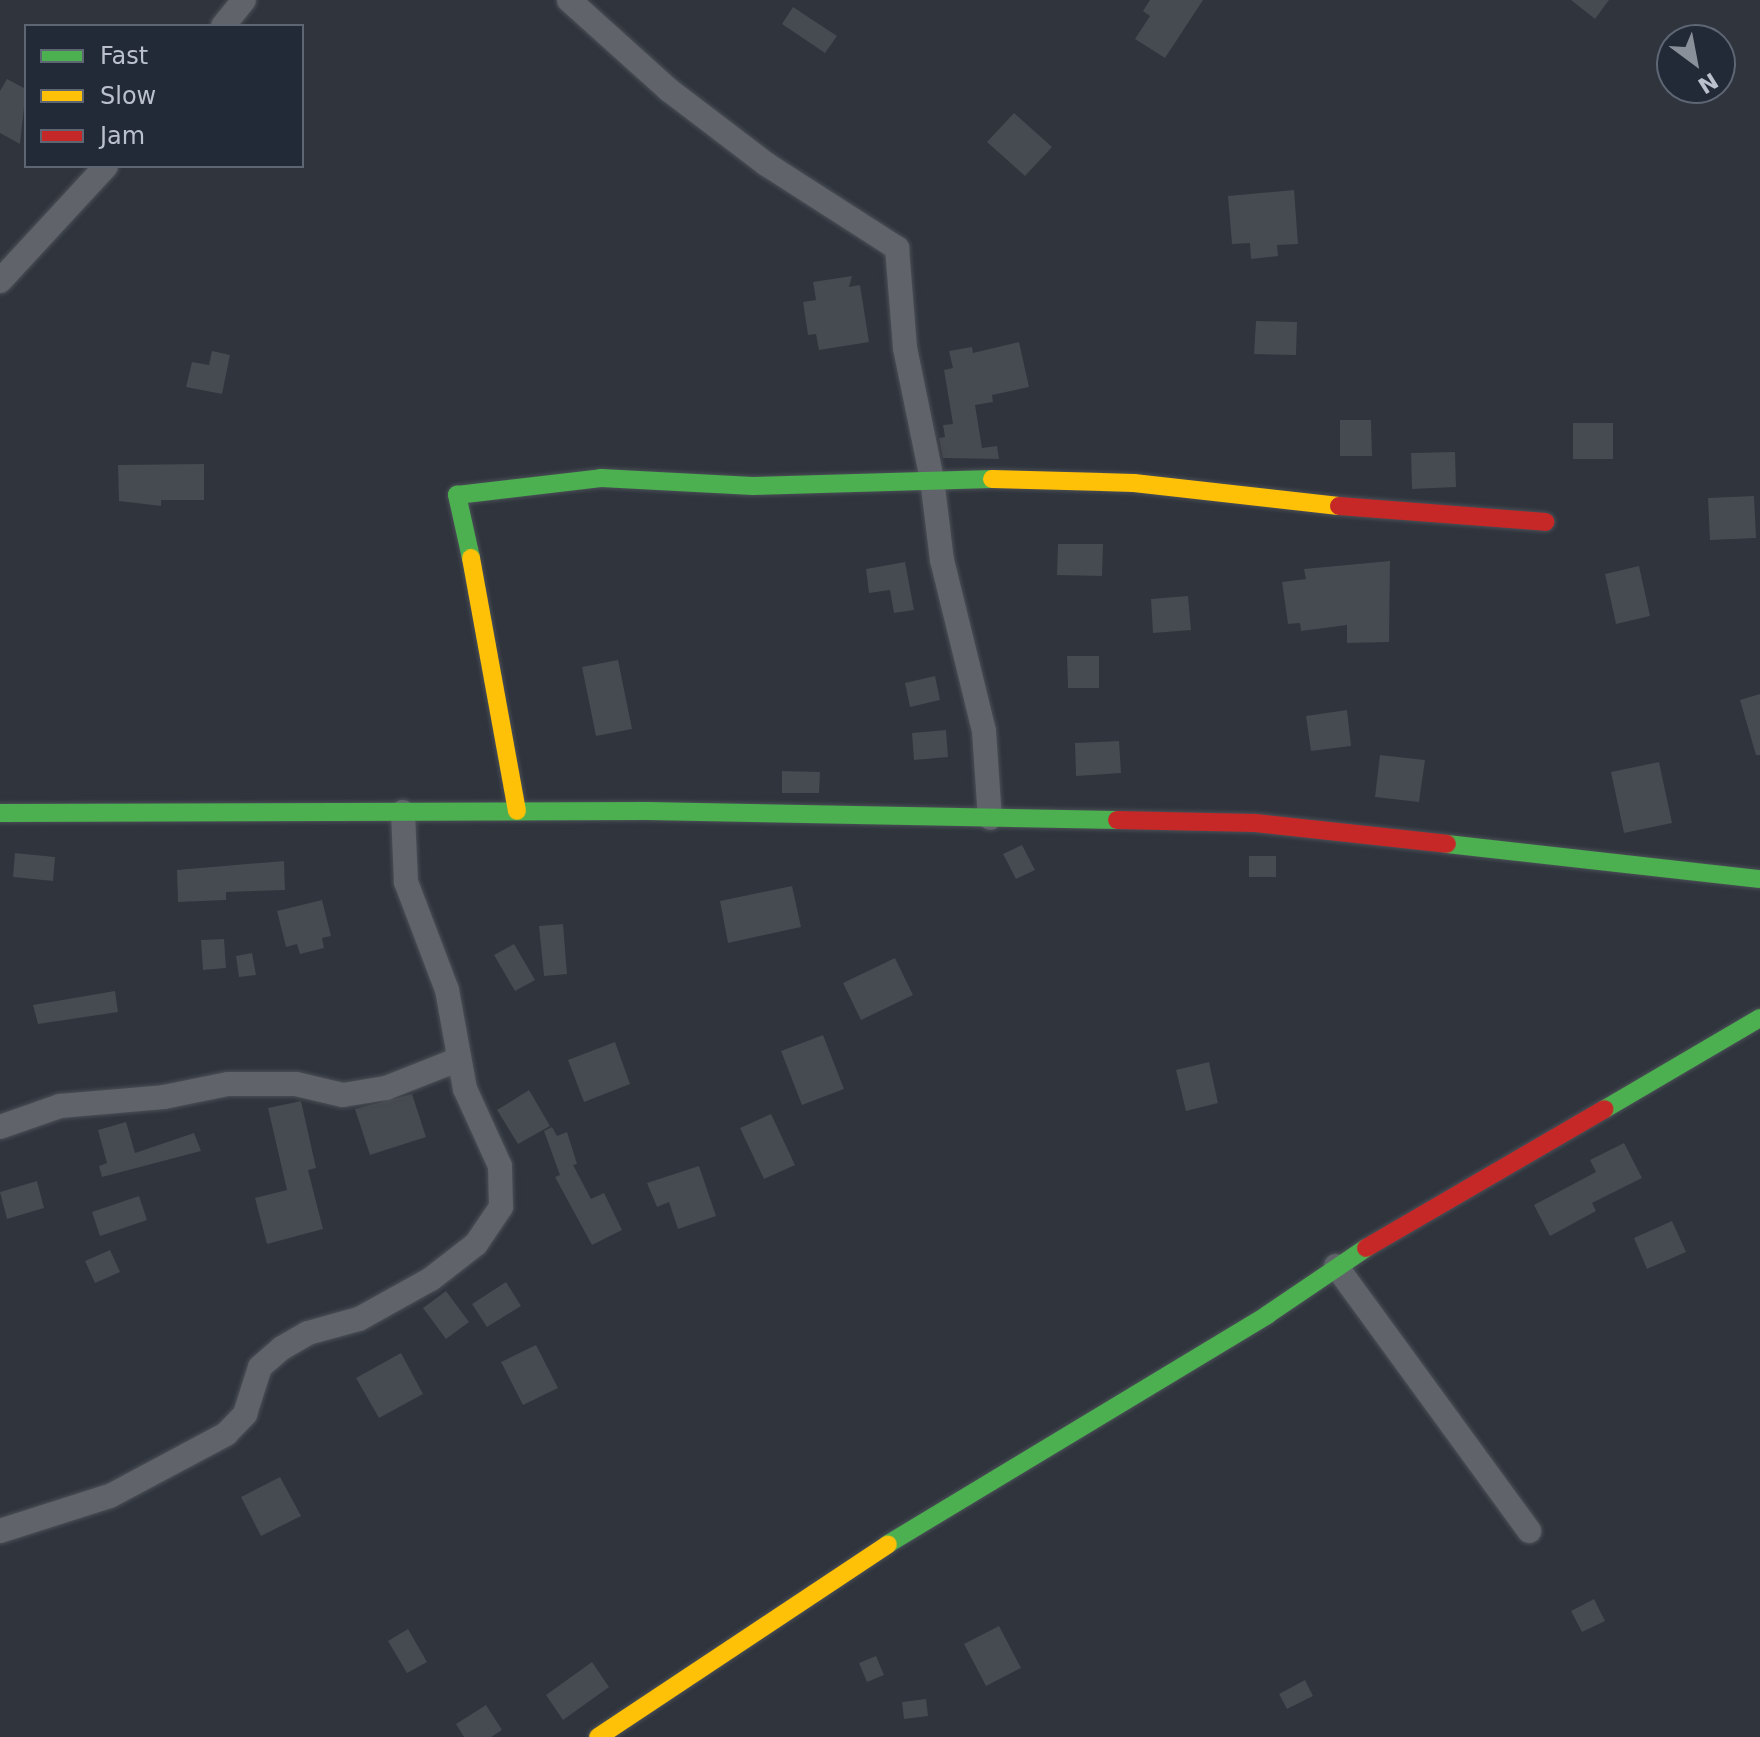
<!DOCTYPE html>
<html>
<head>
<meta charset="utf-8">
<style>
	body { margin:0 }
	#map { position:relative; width:1760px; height:1737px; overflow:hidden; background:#2f343d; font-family:"DejaVu Sans",sans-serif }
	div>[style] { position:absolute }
	.building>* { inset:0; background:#464a51 }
	.roads { filter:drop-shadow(0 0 2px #4b4f56) drop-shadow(0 0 2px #4b4f56) }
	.street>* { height:24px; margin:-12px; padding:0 12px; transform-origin:12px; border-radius:12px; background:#60636a }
	.fast>* { height:18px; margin:-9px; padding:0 9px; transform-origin:9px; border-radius:9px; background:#4caf50 }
	.slow>* { height:18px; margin:-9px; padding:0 9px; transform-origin:9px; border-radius:9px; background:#ffc107 }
	.jam>* { height:18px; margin:-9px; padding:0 9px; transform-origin:9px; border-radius:9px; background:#c62828 }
	span { translate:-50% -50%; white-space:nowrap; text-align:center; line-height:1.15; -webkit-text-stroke:8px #222a38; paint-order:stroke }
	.legend { position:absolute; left:24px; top:24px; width:280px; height:144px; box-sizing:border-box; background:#222a38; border:2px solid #5f6673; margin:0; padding:10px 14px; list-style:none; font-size:24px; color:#bbc1cc }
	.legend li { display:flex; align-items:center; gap:16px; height:40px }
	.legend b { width:40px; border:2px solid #5f6673 }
	.north { position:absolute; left:1656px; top:24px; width:80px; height:80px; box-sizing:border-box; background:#222a38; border:2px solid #5f6673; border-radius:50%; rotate:148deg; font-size:22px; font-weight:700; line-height:32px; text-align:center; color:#bbc1cc }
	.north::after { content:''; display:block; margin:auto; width:28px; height:36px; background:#8a909a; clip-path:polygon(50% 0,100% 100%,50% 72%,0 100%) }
</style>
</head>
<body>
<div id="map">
	<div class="building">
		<div style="clip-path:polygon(1150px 0,1203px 0,1165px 58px,1135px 39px,1150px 16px,1143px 11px)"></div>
		<div style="clip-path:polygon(1571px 0,1609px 0,1595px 19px)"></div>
		<div style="clip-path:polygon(793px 7px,837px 36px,825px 53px,782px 24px)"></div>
		<div style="clip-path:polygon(7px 79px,26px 89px,20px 144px,0 133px,0 91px)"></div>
		<div style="clip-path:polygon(1014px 113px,1052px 147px,1025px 176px,987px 142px)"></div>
		<div style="clip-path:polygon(1294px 190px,1298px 244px,1277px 245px,1278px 256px,1251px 259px,1250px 243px,1232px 244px,1228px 196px)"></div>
		<div style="clip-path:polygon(852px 276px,849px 287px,860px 285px,869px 342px,819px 350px,816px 334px,808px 335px,803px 302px,816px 300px,813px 282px)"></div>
		<div style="clip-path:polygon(1256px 321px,1297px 322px,1296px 355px,1254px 354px)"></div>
		<div style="clip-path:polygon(1019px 342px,1029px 387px,992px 395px,993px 402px,975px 405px,982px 448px,997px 446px,999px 459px,943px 458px,939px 438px,945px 437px,943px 425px,953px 424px,944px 370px,953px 368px,949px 351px,972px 347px,973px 353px)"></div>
		<div style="clip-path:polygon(212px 351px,230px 355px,222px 394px,186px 387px,192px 362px,209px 365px)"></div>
		<div style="clip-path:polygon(1340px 420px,1371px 420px,1372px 456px,1340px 456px)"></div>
		<div style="clip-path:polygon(1573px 423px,1613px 423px,1613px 459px,1573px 459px)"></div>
		<div style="clip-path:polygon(1455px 452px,1456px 487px,1412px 489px,1411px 453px)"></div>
		<div style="clip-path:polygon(204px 464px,204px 500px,161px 500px,161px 506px,119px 501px,118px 465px)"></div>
		<div style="clip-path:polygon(1754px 496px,1756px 538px,1710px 540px,1708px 498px)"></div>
		<div style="clip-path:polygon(1058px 544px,1103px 544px,1102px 576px,1057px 575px)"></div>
		<div style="clip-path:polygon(1390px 561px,1389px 642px,1347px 643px,1347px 625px,1301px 631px,1300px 623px,1288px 624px,1282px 582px,1306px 579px,1304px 569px)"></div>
		<div style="clip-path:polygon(905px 562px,914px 610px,894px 613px,890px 590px,869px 593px,866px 569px)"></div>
		<div style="clip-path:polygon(1639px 566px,1650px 616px,1616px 624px,1605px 574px)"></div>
		<div style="clip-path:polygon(1188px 596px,1191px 630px,1153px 633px,1151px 599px)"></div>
		<div style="clip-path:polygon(1067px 656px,1099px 656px,1099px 688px,1068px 688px)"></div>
		<div style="clip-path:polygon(618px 660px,632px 729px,596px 736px,582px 667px)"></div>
		<div style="clip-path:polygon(935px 676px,940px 700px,910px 707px,905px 683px)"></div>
		<div style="clip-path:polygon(1760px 694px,1760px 755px,1756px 755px,1740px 700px)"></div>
		<div style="clip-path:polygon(1347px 710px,1351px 746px,1311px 751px,1306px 716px)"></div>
		<div style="clip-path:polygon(946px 730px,948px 757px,914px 760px,912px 733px)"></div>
		<div style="clip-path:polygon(1119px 741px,1121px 773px,1076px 776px,1075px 743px)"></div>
		<div style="clip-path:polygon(1380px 755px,1425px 760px,1419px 802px,1375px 797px)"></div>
		<div style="clip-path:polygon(1659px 762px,1672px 823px,1624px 833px,1611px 772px)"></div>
		<div style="clip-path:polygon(782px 771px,820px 772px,819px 793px,782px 793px)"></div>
		<div style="clip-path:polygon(1022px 845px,1035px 870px,1016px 879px,1003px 854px)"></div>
		<div style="clip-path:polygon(15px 853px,55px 857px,53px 881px,13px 877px)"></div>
		<div style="clip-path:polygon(1249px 856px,1276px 856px,1276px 877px,1249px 877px)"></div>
		<div style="clip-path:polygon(284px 861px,285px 890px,226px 892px,226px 900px,178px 902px,177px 870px)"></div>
		<div style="clip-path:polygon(792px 886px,801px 927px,728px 943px,720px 901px)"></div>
		<div style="clip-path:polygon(322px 900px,331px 936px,322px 938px,324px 948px,300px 954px,297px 944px,286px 947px,277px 911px)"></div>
		<div style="clip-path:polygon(563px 924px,567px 974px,544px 976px,539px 926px)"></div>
		<div style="clip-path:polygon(224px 939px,226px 968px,203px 970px,201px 940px)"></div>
		<div style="clip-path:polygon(514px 944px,535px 980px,515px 991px,494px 955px)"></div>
		<div style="clip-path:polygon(252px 953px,256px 975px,239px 977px,236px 956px)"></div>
		<div style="clip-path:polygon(895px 958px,913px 995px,861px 1020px,843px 983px)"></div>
		<div style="clip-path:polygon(115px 991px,118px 1012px,38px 1024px,33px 1005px)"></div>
		<div style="clip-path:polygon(823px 1035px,844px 1089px,802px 1105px,781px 1051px)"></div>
		<div style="clip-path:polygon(615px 1042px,630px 1084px,584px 1102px,568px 1060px)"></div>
		<div style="clip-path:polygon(1209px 1062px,1218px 1103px,1186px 1111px,1176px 1070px)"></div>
		<div style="clip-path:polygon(529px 1090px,550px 1126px,518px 1144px,497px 1110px)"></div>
		<div style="clip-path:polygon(412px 1094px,426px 1137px,370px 1155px,355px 1109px)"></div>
		<div style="clip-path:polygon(301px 1101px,316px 1168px,308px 1170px,323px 1229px,267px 1244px,255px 1198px,287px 1190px,268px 1108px)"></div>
		<div style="clip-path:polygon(771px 1114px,795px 1165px,764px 1179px,740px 1128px)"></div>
		<div style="clip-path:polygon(126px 1122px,135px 1153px,194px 1133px,201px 1151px,102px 1177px,99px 1166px,107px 1163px,98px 1130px)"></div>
		<div style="clip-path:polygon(552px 1127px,557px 1136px,567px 1132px,577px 1164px,573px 1165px,591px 1199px,604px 1193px,622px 1230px,592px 1245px,555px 1177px,560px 1175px,544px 1131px)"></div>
		<div style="clip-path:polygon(1624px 1143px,1642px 1178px,1592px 1203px,1596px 1211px,1550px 1236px,1534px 1205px,1596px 1172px,1590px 1160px)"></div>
		<div style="clip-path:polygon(699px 1166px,716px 1216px,678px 1229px,669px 1202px,657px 1207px,647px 1183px)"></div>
		<div style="clip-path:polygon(37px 1181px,44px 1208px,7px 1219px,0 1192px)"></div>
		<div style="clip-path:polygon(139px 1196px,147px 1220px,100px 1236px,92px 1212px)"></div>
		<div style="clip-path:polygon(1672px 1221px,1686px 1252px,1647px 1269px,1634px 1238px)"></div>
		<div style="clip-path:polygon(110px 1250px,120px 1272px,95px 1283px,85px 1261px)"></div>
		<div style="clip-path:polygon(506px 1282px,521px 1306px,487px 1327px,472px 1304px)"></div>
		<div style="clip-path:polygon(446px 1291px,469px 1322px,446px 1339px,423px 1308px)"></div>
		<div style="clip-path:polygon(536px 1345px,558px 1388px,523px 1405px,501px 1362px)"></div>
		<div style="clip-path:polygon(401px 1353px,423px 1394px,379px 1418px,356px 1378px)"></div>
		<div style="clip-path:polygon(280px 1477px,301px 1516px,261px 1536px,241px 1497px)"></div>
		<div style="clip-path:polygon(1594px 1599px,1605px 1621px,1582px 1632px,1571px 1611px)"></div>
		<div style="clip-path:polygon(999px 1626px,1021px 1668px,986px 1686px,964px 1644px)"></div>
		<div style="clip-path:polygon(408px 1629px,427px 1662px,407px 1673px,388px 1641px)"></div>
		<div style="clip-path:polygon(876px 1656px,884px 1675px,867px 1682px,859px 1663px)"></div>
		<div style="clip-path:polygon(592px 1662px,609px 1687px,563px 1720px,546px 1695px)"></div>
		<div style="clip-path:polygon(1305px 1680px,1313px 1696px,1287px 1709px,1279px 1694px)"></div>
		<div style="clip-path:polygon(926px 1699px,928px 1716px,904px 1719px,902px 1702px)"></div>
		<div style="clip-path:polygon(486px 1705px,502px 1730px,491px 1737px,464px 1737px,456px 1724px)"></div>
	</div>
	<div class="roads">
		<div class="street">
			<div style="left:569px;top:0;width:135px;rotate:42deg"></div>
			<div style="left:669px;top:90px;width:122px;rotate:37.3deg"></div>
			<div style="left:766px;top:164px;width:156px;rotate:32.7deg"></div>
			<div style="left:897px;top:248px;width:100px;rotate:85.4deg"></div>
			<div style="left:905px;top:348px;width:134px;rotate:78.4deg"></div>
			<div style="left:932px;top:479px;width:82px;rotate:83deg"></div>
			<div style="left:942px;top:560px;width:176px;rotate:76.2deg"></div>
			<div style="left:984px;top:731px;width:87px;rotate:86.1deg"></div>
			<div style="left:223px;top:26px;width:33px;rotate:-51deg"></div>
			<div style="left:0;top:281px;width:156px;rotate:-47.3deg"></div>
			<div style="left:0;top:1127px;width:64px;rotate:-19.3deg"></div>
			<div style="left:60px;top:1106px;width:104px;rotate:-4.9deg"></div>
			<div style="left:164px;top:1097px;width:65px;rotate:-11.5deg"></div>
			<div style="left:228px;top:1084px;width:68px"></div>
			<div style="left:296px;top:1084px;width:48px;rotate:13.2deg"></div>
			<div style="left:343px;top:1095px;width:44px;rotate:-9.2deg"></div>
			<div style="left:386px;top:1088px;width:76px;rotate:-21.5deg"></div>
			<div style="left:1336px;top:1266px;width:328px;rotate:53.9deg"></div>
			<div style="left:0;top:1531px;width:115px;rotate:-17.7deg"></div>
			<div style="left:110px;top:1496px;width:132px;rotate:-28.1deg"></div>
			<div style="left:226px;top:1434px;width:28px;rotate:-46deg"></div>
			<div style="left:245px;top:1414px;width:49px;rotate:-72.3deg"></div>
			<div style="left:260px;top:1367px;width:29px;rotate:-41deg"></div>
			<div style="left:282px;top:1348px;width:30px;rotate:-30deg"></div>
			<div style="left:308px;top:1333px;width:53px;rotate:-15.4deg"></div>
			<div style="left:359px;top:1319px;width:82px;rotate:-29.1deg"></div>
			<div style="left:431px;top:1279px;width:57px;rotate:-37.9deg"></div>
			<div style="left:476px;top:1244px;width:45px;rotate:-56deg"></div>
			<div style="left:501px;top:1207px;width:41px;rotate:-91.4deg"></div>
			<div style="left:500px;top:1166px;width:85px;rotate:-114.4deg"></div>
			<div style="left:465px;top:1089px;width:101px;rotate:-100.3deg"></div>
			<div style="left:447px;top:990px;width:116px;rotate:-110.8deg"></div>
			<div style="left:406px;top:882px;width:70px;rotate:-92.5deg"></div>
		</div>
		<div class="fast">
			<div style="left:471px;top:558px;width:65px;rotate:-102.5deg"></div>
			<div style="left:457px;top:495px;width:145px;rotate:-6.7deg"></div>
			<div style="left:601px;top:478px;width:152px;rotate:3deg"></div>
			<div style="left:753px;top:486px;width:239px;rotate:-1.7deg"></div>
			<div style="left:0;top:813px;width:647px;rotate:-0.18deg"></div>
			<div style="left:647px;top:811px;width:470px;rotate:1.1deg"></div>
			<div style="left:1447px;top:844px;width:315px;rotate:6.4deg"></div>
			<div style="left:1605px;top:1109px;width:180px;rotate:-30.4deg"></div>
			<div style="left:888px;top:1544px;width:443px;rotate:-31.1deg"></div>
			<div style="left:1267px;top:1315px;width:120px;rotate:-34.1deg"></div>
		</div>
		<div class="slow">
			<div style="left:992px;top:479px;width:142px;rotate:1.6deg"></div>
			<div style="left:1134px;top:483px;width:206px;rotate:6.4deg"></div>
			<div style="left:471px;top:558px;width:257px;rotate:79.7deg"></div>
			<div style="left:598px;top:1737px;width:348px;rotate:-33.6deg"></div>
		</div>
		<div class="jam">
			<div style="left:1339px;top:506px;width:207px;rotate:4.4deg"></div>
			<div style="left:1117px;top:820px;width:138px;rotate:1.2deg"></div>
			<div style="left:1255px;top:823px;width:193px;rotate:6.2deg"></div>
			<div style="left:1366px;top:1248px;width:276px;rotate:-30.2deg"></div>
		</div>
	</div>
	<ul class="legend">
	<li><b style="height:10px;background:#4caf50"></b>Fast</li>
	<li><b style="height:10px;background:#ffc107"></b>Slow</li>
	<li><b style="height:10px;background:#c62828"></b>Jam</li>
	</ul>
	<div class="north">N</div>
</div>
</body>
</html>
